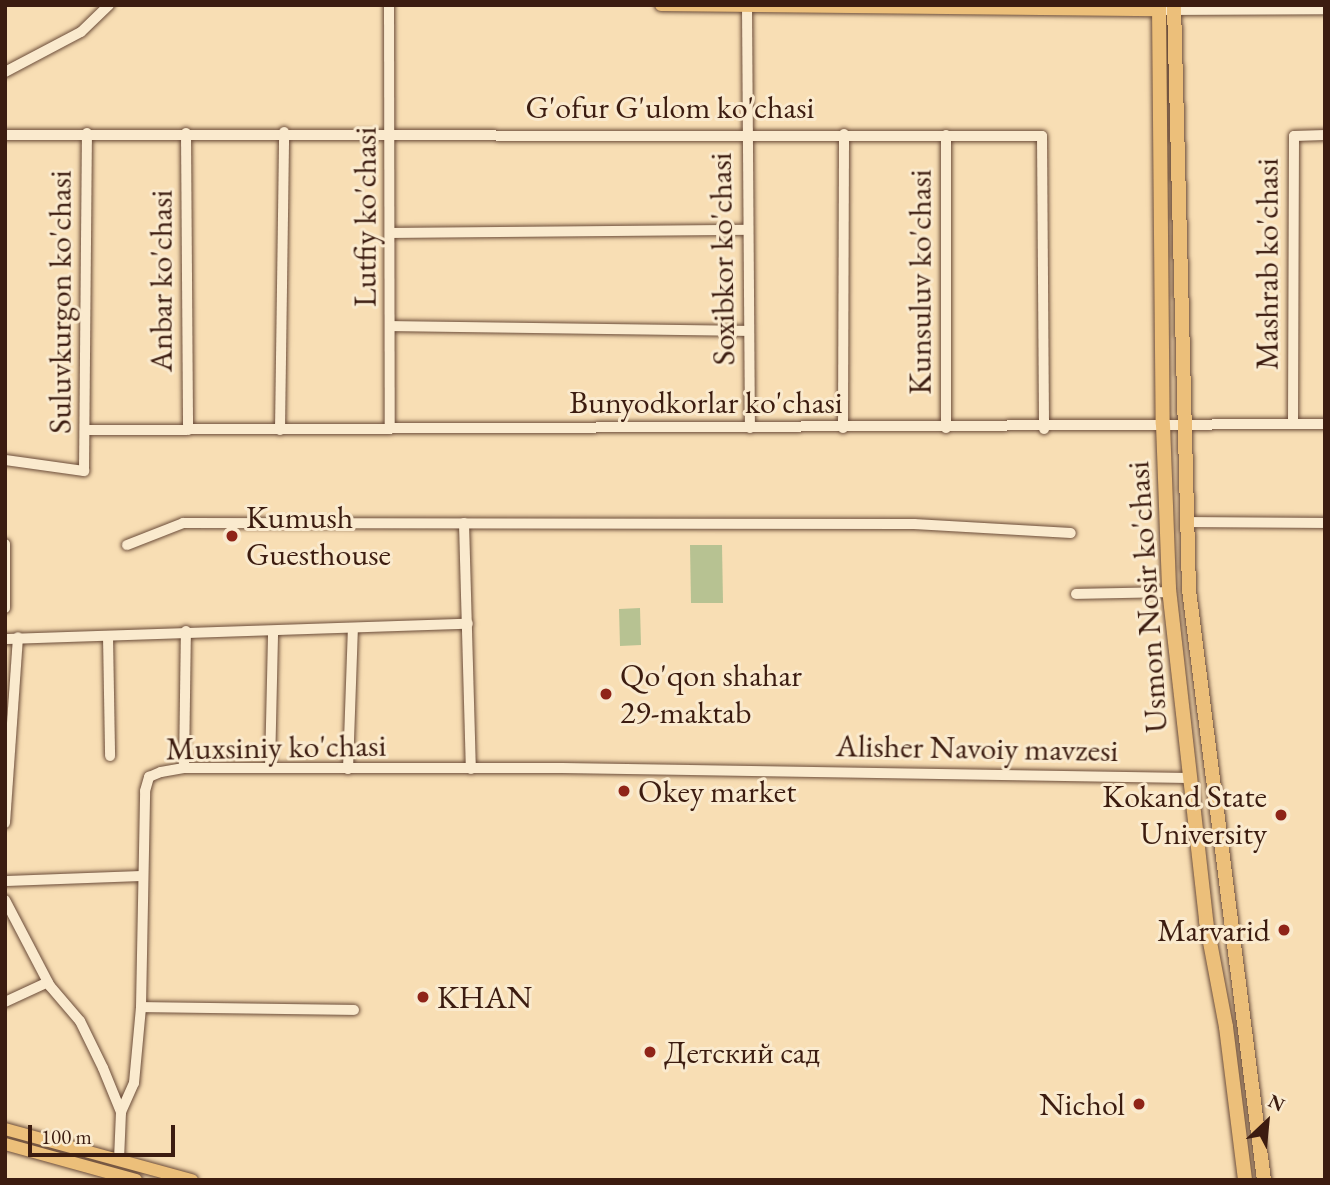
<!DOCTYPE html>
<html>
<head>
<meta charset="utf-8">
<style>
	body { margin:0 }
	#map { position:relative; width:1330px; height:1185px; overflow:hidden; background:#f8deb4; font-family:"EB Garamond",serif }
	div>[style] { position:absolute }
	.green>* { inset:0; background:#b7c292 }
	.roads { filter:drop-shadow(0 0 2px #6b4c39) drop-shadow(0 0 2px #6b4c39) }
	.minor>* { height:10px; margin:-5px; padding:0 5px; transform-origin:5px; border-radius:5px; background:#faeace }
	.major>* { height:12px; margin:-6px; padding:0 6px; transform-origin:6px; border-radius:6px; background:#ecbf7a }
	.highway>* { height:14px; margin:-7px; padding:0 7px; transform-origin:7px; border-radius:7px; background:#ecbf7a }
	.dots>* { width:19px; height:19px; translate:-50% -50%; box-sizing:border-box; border:4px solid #faeace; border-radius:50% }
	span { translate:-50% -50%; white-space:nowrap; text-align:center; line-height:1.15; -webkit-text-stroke:6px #faeace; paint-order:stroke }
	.street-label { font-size:32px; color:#3c1c10 }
	.poi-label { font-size:32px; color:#3c1c10 }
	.left { translate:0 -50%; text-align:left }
	.right { translate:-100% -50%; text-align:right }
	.frame { position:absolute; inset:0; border:7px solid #3c1c10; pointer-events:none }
	.north { position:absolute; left:1232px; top:1087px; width:70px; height:70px; -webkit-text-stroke:5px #faeace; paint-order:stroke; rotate:26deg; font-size:19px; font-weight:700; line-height:28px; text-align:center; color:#3c1c10 }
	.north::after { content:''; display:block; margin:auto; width:24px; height:32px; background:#3c1c10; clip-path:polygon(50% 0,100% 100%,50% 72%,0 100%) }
	.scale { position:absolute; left:28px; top:1125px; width:147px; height:32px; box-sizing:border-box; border:4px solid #3c1c10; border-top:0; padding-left:9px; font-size:21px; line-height:24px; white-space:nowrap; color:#3c1c10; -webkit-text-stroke:5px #faeace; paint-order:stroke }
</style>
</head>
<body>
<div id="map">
	<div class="green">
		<div style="clip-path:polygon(690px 545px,722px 545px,723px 603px,691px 603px)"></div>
		<div style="clip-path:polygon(640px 608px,641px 645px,620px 646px,619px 609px)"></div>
	</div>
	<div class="roads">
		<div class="minor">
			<div style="left:389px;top:5px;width:424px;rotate:89.9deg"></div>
			<div style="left:747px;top:6px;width:422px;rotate:89.6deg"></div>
			<div style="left:1160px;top:10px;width:165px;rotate:-0.3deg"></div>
			<div style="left:5px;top:72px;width:86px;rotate:-27.8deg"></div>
			<div style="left:81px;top:32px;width:39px;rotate:-44deg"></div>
			<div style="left:186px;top:133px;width:297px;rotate:89.6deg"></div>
			<div style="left:5px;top:135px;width:1037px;rotate:0.06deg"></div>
			<div style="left:1042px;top:136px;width:293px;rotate:89.6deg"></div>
			<div style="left:392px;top:233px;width:356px;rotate:-0.5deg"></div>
			<div style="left:391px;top:326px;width:358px;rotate:0.8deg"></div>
			<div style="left:1293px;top:424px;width:288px;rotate:-89.8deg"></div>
			<div style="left:1294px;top:136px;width:31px;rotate:-2deg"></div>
			<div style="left:843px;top:428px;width:294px;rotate:-89.8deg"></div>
			<div style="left:946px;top:428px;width:293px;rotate:-90deg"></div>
			<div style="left:87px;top:430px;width:1238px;rotate:-0.28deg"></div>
			<div style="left:280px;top:430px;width:298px;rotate:-89.2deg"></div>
			<div style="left:5px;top:460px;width:80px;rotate:7.9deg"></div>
			<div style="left:84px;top:471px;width:338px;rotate:-89.5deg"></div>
			<div style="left:1186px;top:522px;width:139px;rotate:0.4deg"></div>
			<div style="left:464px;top:523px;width:246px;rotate:88.4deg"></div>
			<div style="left:5px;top:544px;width:64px;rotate:90deg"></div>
			<div style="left:127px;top:545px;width:60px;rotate:-21.4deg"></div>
			<div style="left:183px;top:523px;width:731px;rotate:0.08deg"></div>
			<div style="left:914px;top:524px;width:157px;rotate:3.3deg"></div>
			<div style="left:1076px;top:594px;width:93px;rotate:-1.2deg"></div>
			<div style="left:108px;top:636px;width:120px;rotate:89deg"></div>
			<div style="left:5px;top:639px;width:463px;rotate:-1.9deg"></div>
			<div style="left:184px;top:768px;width:137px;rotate:-89.2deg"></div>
			<div style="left:270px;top:768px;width:137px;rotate:-88.7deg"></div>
			<div style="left:348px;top:769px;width:141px;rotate:-88deg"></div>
			<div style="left:5px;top:823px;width:186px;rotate:-86deg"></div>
			<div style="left:5px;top:881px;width:138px;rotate:-2.1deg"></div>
			<div style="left:5px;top:900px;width:97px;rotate:62.4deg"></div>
			<div style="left:50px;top:986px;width:46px;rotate:49.4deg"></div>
			<div style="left:80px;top:1021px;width:52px;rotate:63.9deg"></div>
			<div style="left:103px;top:1068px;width:48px;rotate:67.8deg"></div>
			<div style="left:121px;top:1112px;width:48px;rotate:92.4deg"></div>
			<div style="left:5px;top:1002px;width:47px;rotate:-24.9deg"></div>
			<div style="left:141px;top:1007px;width:213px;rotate:0.8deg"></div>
			<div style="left:121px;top:1112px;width:32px;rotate:-66deg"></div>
			<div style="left:134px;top:1083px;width:76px;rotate:-84.7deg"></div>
			<div style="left:141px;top:1007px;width:216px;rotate:-88.9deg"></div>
			<div style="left:145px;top:791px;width:15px;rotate:-74deg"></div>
			<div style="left:149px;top:777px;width:13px;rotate:-23deg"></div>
			<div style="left:161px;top:772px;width:23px;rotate:-10deg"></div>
			<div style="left:184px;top:768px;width:378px"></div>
			<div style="left:562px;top:768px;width:627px;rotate:0.91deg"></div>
		</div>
		<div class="major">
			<div style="left:661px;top:5px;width:499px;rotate:0.6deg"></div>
			<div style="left:5px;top:1129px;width:194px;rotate:15.3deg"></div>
			<div style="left:5px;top:1144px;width:136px;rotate:15.4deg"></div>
		</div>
		<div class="highway">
			<div style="left:1159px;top:5px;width:419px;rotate:89.5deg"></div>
			<div style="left:1163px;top:424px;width:165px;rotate:87.9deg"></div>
			<div style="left:1169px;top:589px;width:334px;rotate:83.6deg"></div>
			<div style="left:1206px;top:921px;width:108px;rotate:79.3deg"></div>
			<div style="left:1226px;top:1027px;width:154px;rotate:82.9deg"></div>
			<div style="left:1174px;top:5px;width:585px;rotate:88.53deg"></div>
			<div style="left:1189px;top:590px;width:595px;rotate:82.76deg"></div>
		</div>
	</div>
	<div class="dots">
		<div style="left:232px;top:536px;background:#8f2418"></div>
		<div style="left:606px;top:694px;background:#8f2418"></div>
		<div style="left:624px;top:791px;background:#8f2418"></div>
		<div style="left:1281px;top:815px;background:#8f2418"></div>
		<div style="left:1284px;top:930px;background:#8f2418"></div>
		<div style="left:423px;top:997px;background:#8f2418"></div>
		<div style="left:650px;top:1052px;background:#8f2418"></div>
		<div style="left:1139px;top:1104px;background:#8f2418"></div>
	</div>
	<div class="street-label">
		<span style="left:670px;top:107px">G'ofur G'ulom ko'chasi</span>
		<span style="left:365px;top:217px;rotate:-90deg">Lutfiy ko'chasi</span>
		<span style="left:722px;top:259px;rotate:-91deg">Soxibkor ko'chasi</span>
		<span style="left:1267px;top:264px;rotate:-90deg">Mashrab ko'chasi</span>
		<span style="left:161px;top:281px;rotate:-90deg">Anbar ko'chasi</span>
		<span style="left:920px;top:282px;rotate:-90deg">Kunsuluv ko'chasi</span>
		<span style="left:60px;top:302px;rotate:-90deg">Suluvkurgon ko'chasi</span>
		<span style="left:706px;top:402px">Bunyodkorlar ko'chasi</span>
		<span style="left:1147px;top:597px;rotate:-94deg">Usmon Nosir ko'chasi</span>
		<span style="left:276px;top:747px;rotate:-1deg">Muxsiniy ko'chasi</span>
		<span style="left:977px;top:748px;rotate:1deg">Alisher Navoiy mavzesi</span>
	</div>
	<div class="poi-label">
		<span class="left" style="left:246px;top:536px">Kumush<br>Guesthouse</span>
		<span class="left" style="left:620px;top:694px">Qo'qon shahar<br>29-maktab</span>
		<span class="left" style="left:638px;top:791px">Okey market</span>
		<span class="right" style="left:1267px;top:815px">Kokand State<br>University</span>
		<span class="right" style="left:1270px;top:930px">Marvarid</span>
		<span class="left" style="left:437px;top:997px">KHAN</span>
		<span class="left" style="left:664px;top:1052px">Детский сад</span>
		<span class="right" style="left:1125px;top:1104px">Nichol</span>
	</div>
	<div class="frame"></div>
	<div class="north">N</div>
	<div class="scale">100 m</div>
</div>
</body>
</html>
